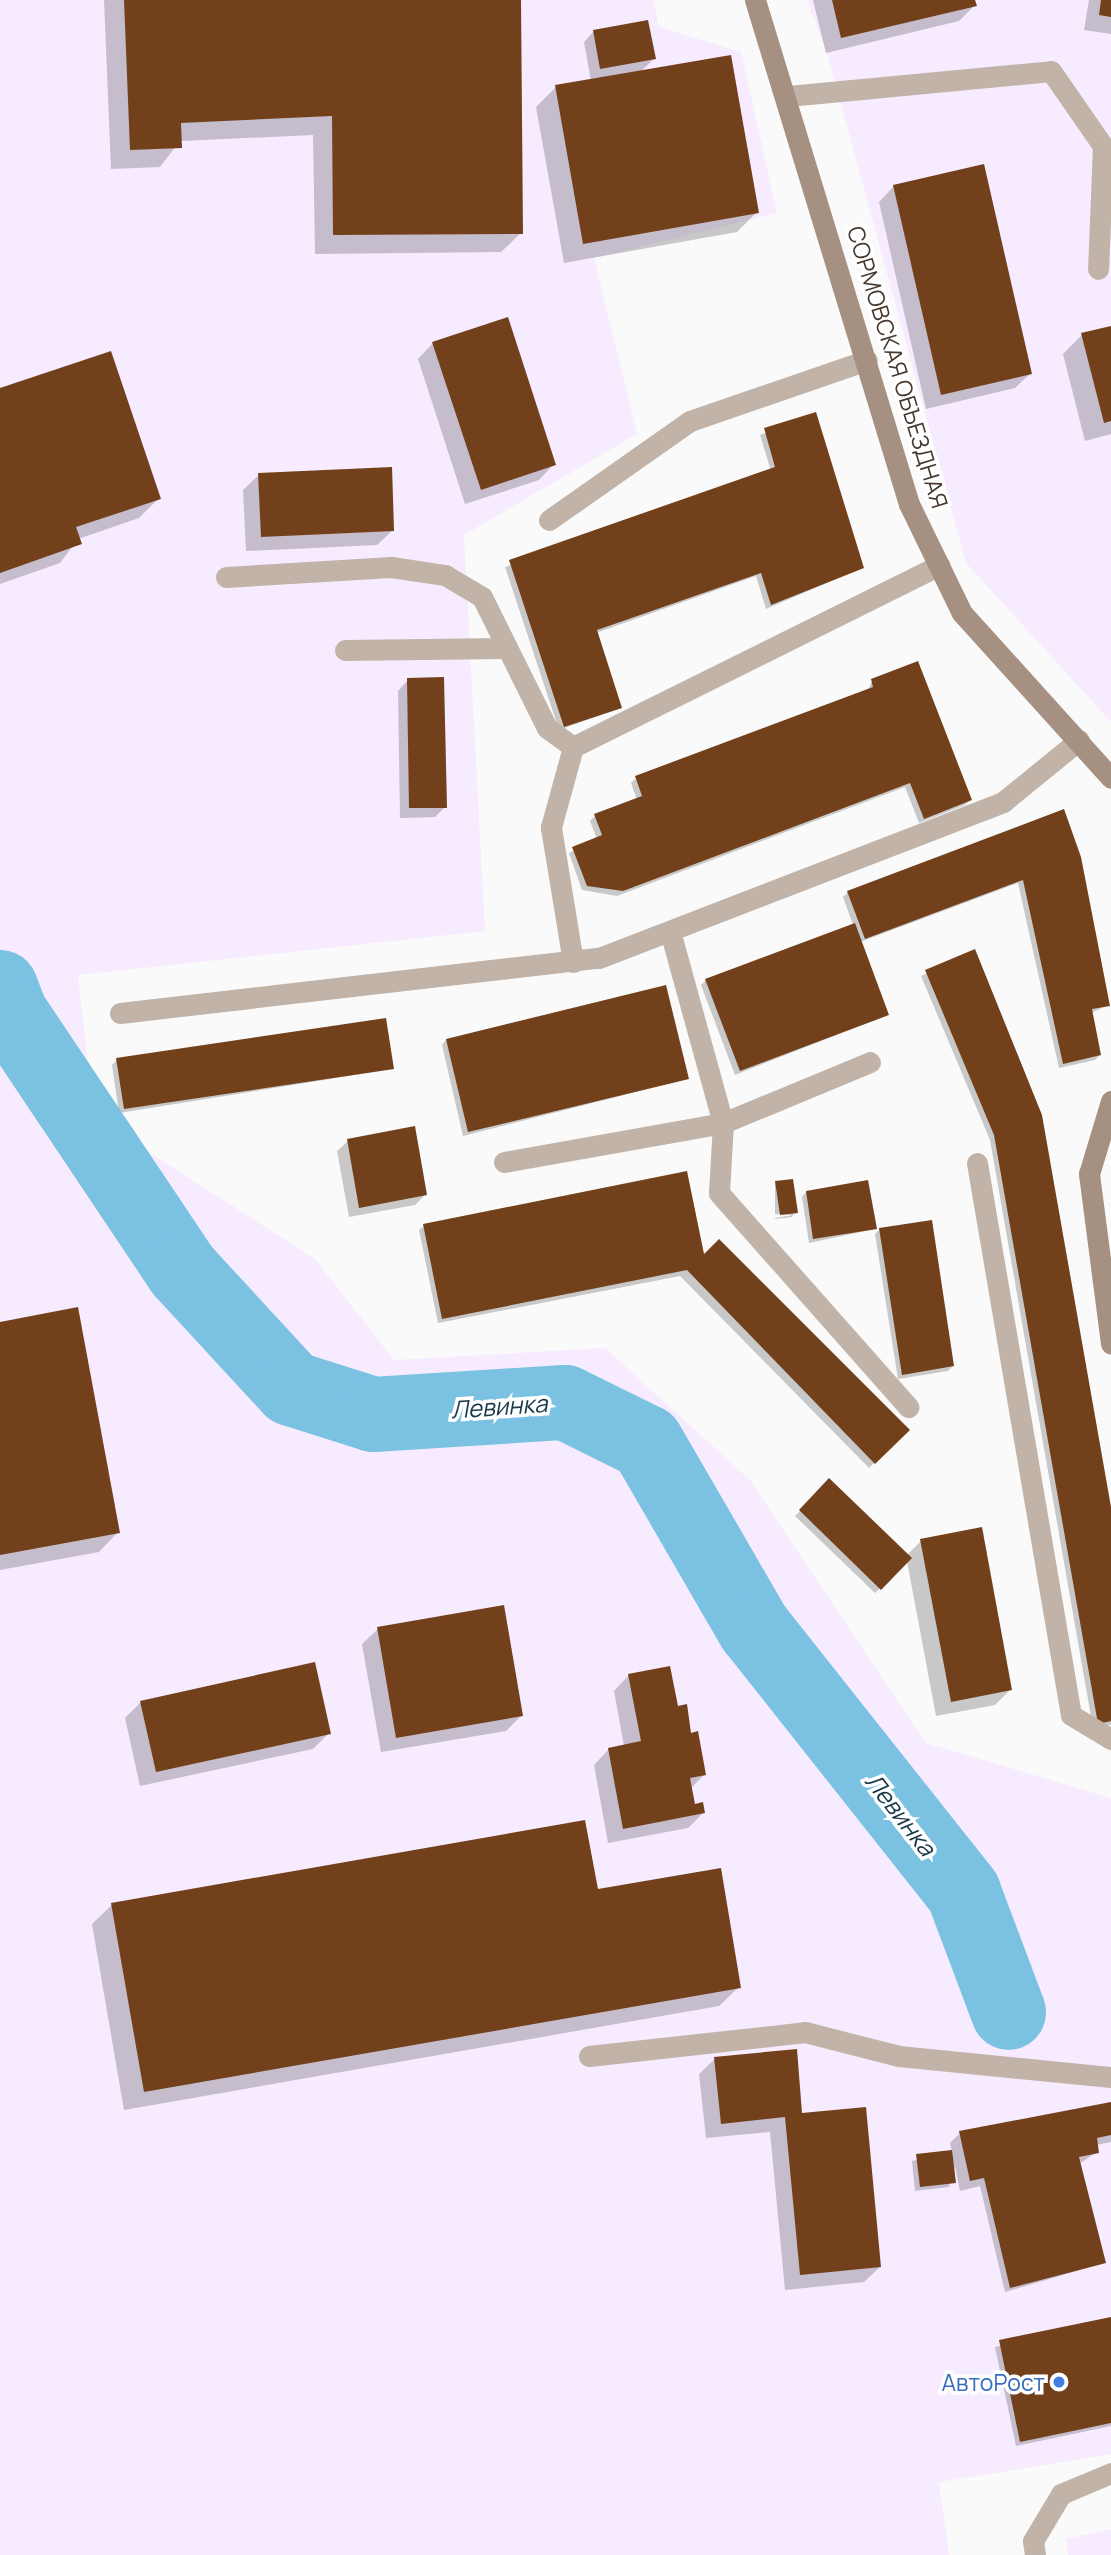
<!DOCTYPE html>
<html>
<head>
<meta charset="utf-8">
<style>
	body { margin:0 }
	#map { position:relative; width:1111px; height:2555px; overflow:hidden; background:#fafafa; font-family:Manrope,sans-serif }
	div>[style] { position:absolute }
	.industrial>* { inset:0; background:#f7ebff }
	.shadow>* { inset:0; background:#0003 }
	.river>* { height:75px; margin:-37.5px; padding:0 37.5px; transform-origin:37.5px; border-radius:37.5px; background:#7ac1e2 }
	.building>* { inset:0; background:#72411b }
	.lane>* { height:21px; margin:-10.5px; padding:0 10.5px; transform-origin:10.5px; border-radius:10.5px; background:#c1b3a8 }
	.secondary>* { height:21px; margin:-10.5px; padding:0 10.5px; transform-origin:10.5px; border-radius:10.5px; background:#a59081 }
	.dots>* { width:19px; height:19px; translate:-50% -50%; box-sizing:border-box; border:4px solid #fff; border-radius:50% }
	span { translate:-50% -50%; white-space:nowrap; text-align:center; line-height:1.15; -webkit-text-stroke:7px #fff; paint-order:stroke }
	.street-label { font-size:23px; color:#46382f }
	.shop-label { font-size:23px; color:#366cbe }
	.right { translate:-100% -50%; text-align:right }
	.water-label { font-size:24px; color:#173846; font-style:italic }
</style>
</head>
<body>
<div id="map">
	<div class="industrial">
		<div style="clip-path:polygon(0 0,653px 0,659px 27px,741px 52px,777px 213px,594px 258px,637px 434px,464px 535px,485px 931px,78px 975px,94px 1117px,315px 1259px,394px 1360px,605px 1348px,750px 1480px,926px 1743px,1111px 1798px,1111px 2454px,939px 2482px,949px 2555px,0 2555px)"></div>
		<div style="clip-path:polygon(807px 0,1111px 0,1111px 722px,966px 563px,827px 53px)"></div>
		<div style="clip-path:polygon(1111px 2529px,1111px 2555px,1068px 2555px,1066px 2539px)"></div>
	</div>
	<div class="shadow">
		<div style="clip-path:polygon(104px 0,519px 0,521px 233px,501px 252px,315px 254px,313px 135px,180px 141px,160px 167px,111px 169px)"></div>
		<div style="clip-path:polygon(813px 0,973px 0,975px 5px,959px 21px,826px 53px)"></div>
		<div style="clip-path:polygon(1089px 0,1111px 0,1111px 34px,1084px 30px)"></div>
		<div style="clip-path:polygon(594px 31px,654px 59px,640px 72px,757px 212px,737px 232px,564px 263px,536px 107px,556px 87px,591px 81px,584px 42px)"></div>
		<div style="clip-path:polygon(894px 186px,1031px 373px,1015px 388px,926px 409px,879px 202px)"></div>
		<div style="clip-path:polygon(1111px 327px,1111px 434px,1085px 441px,1063px 354px,1082px 335px)"></div>
		<div style="clip-path:polygon(433px 343px,554px 464px,539px 480px,465px 504px,418px 359px)"></div>
		<div style="clip-path:polygon(0 390px,159px 498px,139px 518px,78px 539px,60px 563px,0 584px)"></div>
		<div style="clip-path:polygon(815px 414px,862px 568px,766px 609px,756px 576px,596px 633px,620px 708px,559px 730px,505px 567px,771px 471px,760px 435px)"></div>
		<div style="clip-path:polygon(259px 475px,393px 530px,377px 545px,246px 551px,243px 490px)"></div>
		<div style="clip-path:polygon(408px 680px,445px 807px,435px 817px,400px 818px,398px 691px)"></div>
		<div style="clip-path:polygon(872px 681px,970px 800px,965px 805px,919px 823px,905px 787px,617px 896px,582px 890px,569px 853px,597px 839px,590px 821px,595px 816px,637px 800px,631px 783px,636px 778px,868px 690px)"></div>
		<div style="clip-path:polygon(1063px 812px,1108px 1005px,1091px 1013px,1100px 1055px,1095px 1060px,1059px 1068px,1018px 883px,860px 942px,887px 1015px,735px 1075px,701px 985px,706px 980px,853px 925px,843px 897px,848px 892px)"></div>
		<div style="clip-path:polygon(974px 952px,1111px 1517px,1111px 1725px,1093px 1728px,990px 1140px,921px 976px)"></div>
		<div style="clip-path:polygon(446px 1040px,687px 1079px,463px 1136px,442px 1045px)"></div>
		<div style="clip-path:polygon(117px 1060px,392px 1069px,119px 1113px,112px 1065px)"></div>
		<div style="clip-path:polygon(348px 1141px,425px 1195px,415px 1205px,349px 1217px,337px 1151px)"></div>
		<div style="clip-path:polygon(775px 1183px,796px 1212px,793px 1215px,775px 1214px)"></div>
		<div style="clip-path:polygon(806px 1192px,875px 1229px,809px 1243px,802px 1197px)"></div>
		<div style="clip-path:polygon(793px 1215px,792px 1217px,775px 1219px,775px 1218px)"></div>
		<div style="clip-path:polygon(424px 1226px,703px 1257px,907px 1430px,869px 1468px,680px 1276px,438px 1323px,419px 1230px)"></div>
		<div style="clip-path:polygon(880px 1229px,953px 1366px,948px 1371px,898px 1379px,875px 1234px)"></div>
		<div style="clip-path:polygon(0 1324px,118px 1532px,99px 1552px,0 1570px)"></div>
		<div style="clip-path:polygon(830px 1480px,907px 1555px,921px 1541px,1010px 1690px,995px 1705px,936px 1716px,907px 1561px,875px 1593px,795px 1516px)"></div>
		<div style="clip-path:polygon(378px 1629px,522px 1715px,506px 1731px,381px 1752px,362px 1644px)"></div>
		<div style="clip-path:polygon(629px 1675px,677px 1709px,705px 1774px,691px 1788px,694px 1806px,703px 1813px,688px 1828px,608px 1843px,594px 1765px,609px 1749px,624px 1746px,614px 1691px)"></div>
		<div style="clip-path:polygon(141px 1702px,329px 1733px,313px 1749px,140px 1786px,125px 1718px)"></div>
		<div style="clip-path:polygon(596px 1891px,739px 1987px,719px 2006px,124px 2110px,92px 1924px,112px 1905px)"></div>
		<div style="clip-path:polygon(715px 2059px,801px 2115px,880px 2267px,864px 2282px,785px 2290px,770px 2132px,706px 2138px,699px 2074px)"></div>
		<div style="clip-path:polygon(1111px 2104px,1111px 2142px,1096px 2145px,1097px 2152px,1079px 2164px,1104px 2263px,1005px 2292px,980px 2186px,960px 2191px,955px 2166px,949px 2187px,915px 2191px,912px 2161px,952px 2152px,950px 2143px,960px 2133px)"></div>
		<div style="clip-path:polygon(1111px 2319px,1111px 2426px,1016px 2446px,995px 2347px)"></div>
	</div>
	<div class="river">
		<div style="left:0;top:987px;width:28px;rotate:69deg"></div>
		<div style="left:10px;top:1013px;width:309px;rotate:56.2deg"></div>
		<div style="left:182px;top:1270px;width:161px;rotate:47.3deg"></div>
		<div style="left:291px;top:1388px;width:86px;rotate:17.6deg"></div>
		<div style="left:373px;top:1414px;width:192px;rotate:-3.6deg"></div>
		<div style="left:565px;top:1402px;width:90px;rotate:26.3deg"></div>
		<div style="left:646px;top:1442px;width:215px;rotate:59.9deg"></div>
		<div style="left:754px;top:1628px;width:337px;rotate:51.6deg"></div>
		<div style="left:963px;top:1892px;width:128px;rotate:69.4deg"></div>
	</div>
	<div class="building">
		<div style="clip-path:polygon(124px 0,521px 0,523px 234px,333px 235px,332px 116px,181px 123px,182px 148px,130px 150px)"></div>
		<div style="clip-path:polygon(832px 0,975px 0,977px 6px,841px 38px)"></div>
		<div style="clip-path:polygon(1101px 0,1111px 0,1111px 17px,1099px 15px)"></div>
		<div style="clip-path:polygon(648px 20px,656px 59px,600px 69px,593px 30px)"></div>
		<div style="clip-path:polygon(731px 55px,759px 213px,583px 244px,555px 85px)"></div>
		<div style="clip-path:polygon(984px 164px,1032px 374px,941px 395px,893px 185px)"></div>
		<div style="clip-path:polygon(508px 317px,556px 465px,481px 490px,432px 342px)"></div>
		<div style="clip-path:polygon(1111px 326px,1111px 421px,1104px 423px,1081px 333px)"></div>
		<div style="clip-path:polygon(111px 351px,161px 499px,76px 527px,82px 544px,0 573px,0 388px)"></div>
		<div style="clip-path:polygon(816px 412px,864px 568px,771px 605px,761px 573px,597px 630px,622px 708px,564px 727px,509px 560px,775px 467px,764px 428px)"></div>
		<div style="clip-path:polygon(392px 467px,394px 531px,261px 537px,258px 473px)"></div>
		<div style="clip-path:polygon(918px 661px,972px 800px,924px 819px,910px 783px,623px 891px,587px 886px,572px 847px,602px 835px,594px 814px,642px 796px,635px 776px,873px 687px,871px 679px)"></div>
		<div style="clip-path:polygon(444px 677px,447px 808px,409px 808px,407px 678px)"></div>
		<div style="clip-path:polygon(1064px 809px,1081px 857px,1110px 1006px,1092px 1009px,1101px 1055px,1063px 1064px,1023px 880px,865px 939px,847px 891px)"></div>
		<div style="clip-path:polygon(855px 923px,889px 1015px,740px 1071px,705px 979px)"></div>
		<div style="clip-path:polygon(975px 949px,1042px 1115px,1111px 1507px,1111px 1721px,1098px 1724px,994px 1135px,925px 970px)"></div>
		<div style="clip-path:polygon(666px 985px,689px 1079px,468px 1132px,446px 1039px)"></div>
		<div style="clip-path:polygon(386px 1018px,394px 1069px,124px 1109px,116px 1058px)"></div>
		<div style="clip-path:polygon(415px 1126px,427px 1195px,359px 1208px,347px 1139px)"></div>
		<div style="clip-path:polygon(687px 1171px,704px 1254px,719px 1239px,910px 1430px,875px 1464px,687px 1270px,442px 1319px,423px 1224px)"></div>
		<div style="clip-path:polygon(793px 1179px,798px 1213px,780px 1215px,775px 1181px)"></div>
		<div style="clip-path:polygon(868px 1180px,877px 1229px,813px 1239px,806px 1191px)"></div>
		<div style="clip-path:polygon(932px 1220px,954px 1366px,902px 1375px,879px 1228px)"></div>
		<div style="clip-path:polygon(78px 1307px,120px 1533px,0 1555px,0 1322px)"></div>
		<div style="clip-path:polygon(829px 1478px,912px 1558px,881px 1590px,799px 1510px)"></div>
		<div style="clip-path:polygon(982px 1527px,1012px 1690px,951px 1702px,920px 1539px)"></div>
		<div style="clip-path:polygon(504px 1605px,523px 1716px,396px 1738px,377px 1627px)"></div>
		<div style="clip-path:polygon(315px 1662px,331px 1734px,156px 1772px,140px 1701px)"></div>
		<div style="clip-path:polygon(670px 1666px,678px 1706px,687px 1704px,691px 1733px,698px 1731px,706px 1775px,690px 1778px,695px 1804px,703px 1802px,705px 1813px,623px 1829px,608px 1748px,641px 1741px,628px 1674px)"></div>
		<div style="clip-path:polygon(585px 1820px,598px 1889px,721px 1868px,741px 1988px,144px 2092px,111px 1903px)"></div>
		<div style="clip-path:polygon(797px 2049px,802px 2113px,866px 2107px,881px 2267px,800px 2275px,785px 2117px,721px 2124px,714px 2057px)"></div>
		<div style="clip-path:polygon(1111px 2102px,1111px 2135px,1097px 2138px,1099px 2153px,1079px 2157px,1106px 2263px,1010px 2288px,984px 2178px,970px 2181px,959px 2131px)"></div>
		<div style="clip-path:polygon(952px 2150px,956px 2183px,920px 2187px,916px 2154px)"></div>
		<div style="clip-path:polygon(1111px 2317px,1111px 2423px,1020px 2442px,999px 2340px)"></div>
	</div>
	<div class="lane">
		<div style="left:788px;top:96px;width:264px;rotate:-5.4deg"></div>
		<div style="left:1051px;top:71px;width:91px;rotate:55.3deg"></div>
		<div style="left:1103px;top:146px;width:123px;rotate:92.3deg"></div>
		<div style="left:549px;top:520px;width:172px;rotate:-35.1deg"></div>
		<div style="left:690px;top:421px;width:187px;rotate:-19deg"></div>
		<div style="left:226px;top:577px;width:165px;rotate:-3.5deg"></div>
		<div style="left:391px;top:567px;width:55px;rotate:8.4deg"></div>
		<div style="left:445px;top:575px;width:43px;rotate:30.7deg"></div>
		<div style="left:482px;top:597px;width:146px;rotate:63.6deg"></div>
		<div style="left:547px;top:728px;width:32px;rotate:36deg"></div>
		<div style="left:345px;top:650px;width:159px;rotate:-0.7deg"></div>
		<div style="left:670px;top:931px;width:199px;rotate:74.6deg"></div>
		<div style="left:723px;top:1123px;width:70px;rotate:93.3deg"></div>
		<div style="left:719px;top:1193px;width:286px;rotate:48.5deg"></div>
		<div style="left:573px;top:962px;width:137px;rotate:-99.3deg"></div>
		<div style="left:551px;top:827px;width:83px;rotate:-74.6deg"></div>
		<div style="left:573px;top:747px;width:409px;rotate:-26.4deg"></div>
		<div style="left:120px;top:1013px;width:482px;rotate:-6.6deg"></div>
		<div style="left:599px;top:958px;width:433px;rotate:-21.1deg"></div>
		<div style="left:1003px;top:802px;width:98px;rotate:-39.2deg"></div>
		<div style="left:504px;top:1162px;width:222px;rotate:-10.1deg"></div>
		<div style="left:723px;top:1123px;width:159px;rotate:-22.5deg"></div>
		<div style="left:977px;top:1163px;width:560px;rotate:80.34deg"></div>
		<div style="left:1071px;top:1715px;width:47px;rotate:31deg"></div>
		<div style="left:589px;top:2056px;width:217px;rotate:-6.3deg"></div>
		<div style="left:805px;top:2032px;width:97px;rotate:14.3deg"></div>
		<div style="left:899px;top:2056px;width:213px;rotate:5.7deg"></div>
		<div style="left:1035px;top:2555px;width:14px;rotate:-98deg"></div>
		<div style="left:1033px;top:2541px;width:55px;rotate:-59.2deg"></div>
		<div style="left:1061px;top:2494px;width:54px;rotate:-22.8deg"></div>
	</div>
	<div class="secondary">
		<div style="left:755px;top:0;width:527px;rotate:73.01deg"></div>
		<div style="left:909px;top:504px;width:121px;rotate:64.1deg"></div>
		<div style="left:962px;top:613px;width:222px;rotate:47.9deg"></div>
		<div style="left:1111px;top:1101px;width:76px;rotate:106.8deg"></div>
		<div style="left:1089px;top:1174px;width:171px;rotate:82.6deg"></div>
	</div>
	<div class="dots">
		<div style="left:1059px;top:2382px;background:#3f7fe0"></div>
	</div>
	<div class="street-label">
		<span style="left:898px;top:367px;rotate:73deg">СОРМОВСКАЯ ОБЪЕЗДНАЯ</span>
	</div>
	<div class="shop-label">
		<span class="right" style="left:1045px;top:2382px">АвтоРост</span>
	</div>
	<div class="water-label">
		<span style="left:499px;top:1406px;rotate:-4deg">Левинка</span>
		<span style="left:901px;top:1814px;rotate:52deg">Левинка</span>
	</div>
</div>
</body>
</html>
